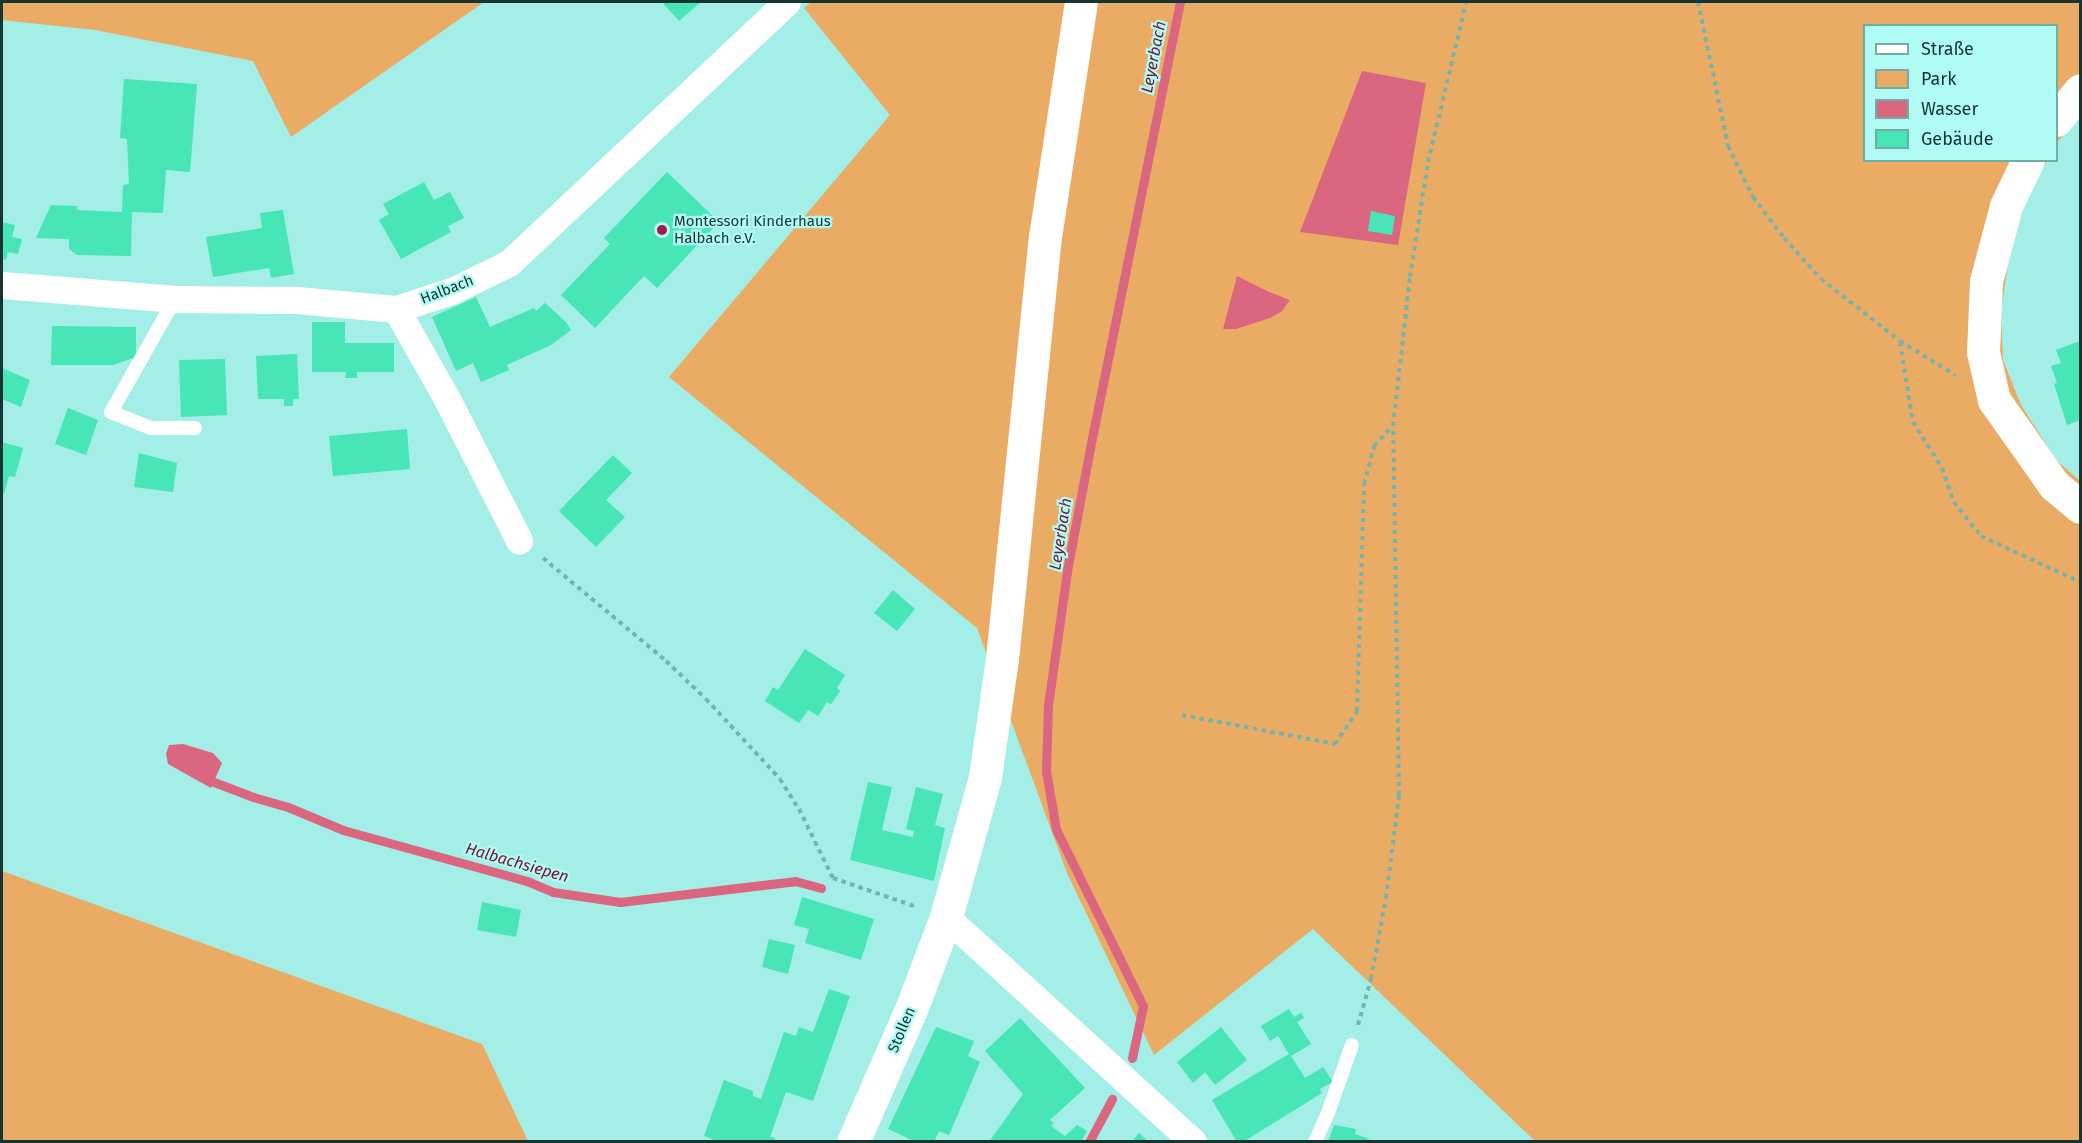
<!DOCTYPE html>
<html>
<head>
<meta charset="utf-8">
<style>
	body { margin:0 }
	#map { position:relative; width:2082px; height:1143px; overflow:hidden; background:#a3eee7; font-family:"Fira Sans",sans-serif }
	div>[style] { position:absolute }
	.green>* { inset:0; background:#eaab64 }
	.water>* { inset:0; background:#da667f }
	.stream>* { height:9px; margin:-4.5px; padding:0 4.5px; transform-origin:4.5px; border-radius:4.5px; background:#da667f }
	.building>* { inset:0; background:#48e5b6 }
	.path>* { height:4px; margin-top:-2px; transform-origin:0; background:repeating-linear-gradient(90deg,#76b3ad 0 4.5px,transparent 0 9px) }
	.lane>* { height:14px; margin:-7px; padding:0 7px; transform-origin:7px; border-radius:7px; background:#fff }
	.street>* { height:27px; margin:-13.5px; padding:0 13.5px; transform-origin:13.5px; border-radius:13.5px; background:#fff }
	.secondary>* { height:33px; margin:-16.5px; padding:0 16.5px; transform-origin:16.5px; border-radius:16.5px; background:#fff }
	.dots>* { width:16px; height:16px; translate:-50% -50%; box-sizing:border-box; border:3px solid #b0fbf4; border-radius:50% }
	span { translate:-50% -50%; white-space:nowrap; text-align:center; line-height:1.15; -webkit-text-stroke:4.5px #b0fbf4; paint-order:stroke }
	.poi-label { font-size:15px; color:#163532 }
	.left { translate:0 -50%; text-align:left }
	.street-label { font-size:15px; color:#163532 }
	.water-label { font-size:16px; color:#7d1135; font-style:italic }
	.frame { position:absolute; inset:0; border:3px solid #163532; pointer-events:none }
	.legend { position:absolute; left:1863px; top:24px; width:195px; height:138px; box-sizing:border-box; background:#b0fbf4; border:2px solid #72aca6; margin:0; padding:8px 10px; list-style:none; font-size:18px; color:#163532 }
	.legend li { display:flex; align-items:center; gap:12px; height:30px }
	.legend b { width:30px; border:2px solid #72aca6 }
</style>
</head>
<body>
<div id="map">
	<div class="green">
		<div style="clip-path:polygon(2px 2px,484px 2px,291px 137px,253px 61px,95px 30px,2px 20px)"></div>
		<div style="clip-path:polygon(811px 2px,2080px 2px,2080px 113px,2057px 143px,2056px 26px,1864px 26px,1864px 160px,2047px 161px,2026px 200px,2010px 249px,2001px 312px,2003px 360px,2021px 405px,2056px 460px,2080px 481px,2080px 1141px,1535px 1141px,1313px 929px,1154px 1055px,1067px 873px,977px 628px,669px 377px,890px 115px,804px 8px)"></div>
		<div style="clip-path:polygon(2px 871px,482px 1044px,528px 1141px,2px 1141px)"></div>
	</div>
	<div class="water">
		<div style="clip-path:polygon(1362px 71px,1426px 83px,1398px 245px,1300px 232px)"></div>
		<div style="clip-path:polygon(1237px 276px,1267px 291px,1290px 300px,1282px 311px,1270px 318px,1236px 329px,1223px 329px)"></div>
		<div style="clip-path:polygon(183px 744px,213px 753px,222px 763px,211px 788px,168px 764px,166px 754px,169px 745px)"></div>
	</div>
	<div class="stream">
		<div style="left:214px;top:782px;width:42px;rotate:21deg"></div>
		<div style="left:253px;top:797px;width:36px;rotate:16deg"></div>
		<div style="left:288px;top:807px;width:60px;rotate:22.7deg"></div>
		<div style="left:343px;top:830px;width:191px;rotate:15.5deg"></div>
		<div style="left:527px;top:881px;width:28px;rotate:23deg"></div>
		<div style="left:553px;top:892px;width:68px;rotate:8.5deg"></div>
		<div style="left:620px;top:902px;width:176px;rotate:-6.8deg"></div>
		<div style="left:795px;top:881px;width:27px;rotate:15deg"></div>
		<div style="left:1132px;top:1058px;width:53px;rotate:-78.1deg"></div>
		<div style="left:1143px;top:1006px;width:197px;rotate:-116.2deg"></div>
		<div style="left:1056px;top:829px;width:59px;rotate:-99.8deg"></div>
		<div style="left:1046px;top:771px;width:66px;rotate:-88.3deg"></div>
		<div style="left:1048px;top:705px;width:135px;rotate:-81.9deg"></div>
		<div style="left:1067px;top:571px;width:135px;rotate:-79.4deg"></div>
		<div style="left:1092px;top:438px;width:445px;rotate:-78.6deg"></div>
		<div style="left:1089px;top:1142px;width:49px;rotate:-61.9deg"></div>
	</div>
	<div class="building">
		<div style="clip-path:polygon(662px 2px,701px 2px,679px 21px)"></div>
		<div style="clip-path:polygon(124px 79px,197px 84px,190px 172px,166px 170px,163px 213px,132px 212px,131px 256px,77px 255px,69px 249px,69px 239px,36px 238px,51px 205px,77px 206px,77px 210px,122px 212px,123px 185px,129px 184px,127px 139px,120px 138px)"></div>
		<div style="clip-path:polygon(667px 172px,719px 222px,657px 288px,644px 276px,595px 328px,561px 295px,610px 244px,604px 238px)"></div>
		<div style="clip-path:polygon(424px 182px,434px 200px,450px 192px,464px 218px,448px 226px,451px 232px,401px 259px,379px 220px,389px 214px,383px 204px)"></div>
		<div style="clip-path:polygon(283px 210px,294px 274px,271px 278px,269px 268px,213px 277px,206px 237px,262px 228px,260px 213px)"></div>
		<div style="clip-path:polygon(1371px 211px,1395px 216px,1392px 235px,1368px 231px)"></div>
		<div style="clip-path:polygon(2px 222px,15px 225px,12px 237px,22px 239px,18px 254px,8px 252px,6px 260px,2px 259px)"></div>
		<div style="clip-path:polygon(476px 297px,490px 327px,534px 308px,536px 311px,545px 303px,566px 322px,571px 330px,551px 345px,507px 365px,509px 370px,481px 382px,473px 363px,456px 371px,432px 317px)"></div>
		<div style="clip-path:polygon(312px 322px,345px 322px,345px 343px,394px 343px,394px 372px,357px 372px,357px 378px,345px 378px,346px 372px,312px 372px)"></div>
		<div style="clip-path:polygon(52px 326px,136px 327px,136px 357px,113px 365px,51px 365px)"></div>
		<div style="clip-path:polygon(2080px 341px,2080px 420px,2067px 425px,2054px 384px,2057px 383px,2051px 366px,2061px 363px,2056px 350px)"></div>
		<div style="clip-path:polygon(297px 354px,299px 399px,293px 399px,293px 406px,284px 406px,284px 399px,258px 399px,256px 356px)"></div>
		<div style="clip-path:polygon(225px 359px,227px 415px,181px 417px,179px 360px)"></div>
		<div style="clip-path:polygon(2px 368px,30px 380px,21px 407px,2px 399px)"></div>
		<div style="clip-path:polygon(68px 408px,98px 420px,86px 455px,55px 444px)"></div>
		<div style="clip-path:polygon(407px 429px,410px 469px,333px 476px,329px 436px)"></div>
		<div style="clip-path:polygon(2px 442px,23px 448px,15px 477px,9px 476px,4px 494px,2px 494px)"></div>
		<div style="clip-path:polygon(139px 453px,177px 463px,173px 492px,134px 487px)"></div>
		<div style="clip-path:polygon(613px 455px,632px 473px,606px 500px,625px 517px,596px 547px,559px 511px)"></div>
		<div style="clip-path:polygon(893px 590px,915px 609px,897px 631px,874px 613px)"></div>
		<div style="clip-path:polygon(805px 649px,845px 675px,837px 688px,840px 691px,831px 704px,827px 702px,818px 716px,808px 710px,799px 723px,765px 701px,773px 687px,778px 690px)"></div>
		<div style="clip-path:polygon(868px 782px,892px 787px,882px 830px,913px 837px,914px 831px,906px 829px,916px 787px,943px 794px,935px 825px,945px 828px,934px 881px,850px 860px)"></div>
		<div style="clip-path:polygon(802px 897px,874px 919px,861px 960px,805px 943px,809px 929px,794px 925px)"></div>
		<div style="clip-path:polygon(482px 902px,521px 910px,516px 937px,477px 930px)"></div>
		<div style="clip-path:polygon(769px 939px,795px 945px,788px 974px,762px 967px)"></div>
		<div style="clip-path:polygon(829px 989px,850px 996px,813px 1101px,786px 1092px,770px 1137px,775px 1138px,774px 1142px,719px 1142px,704px 1136px,724px 1080px,753px 1091px,753px 1096px,761px 1099px,784px 1032px,796px 1036px,799px 1027px,813px 1032px)"></div>
		<div style="clip-path:polygon(1289px 1009px,1294px 1017px,1301px 1013px,1304px 1018px,1297px 1022px,1311px 1044px,1291px 1056px,1305px 1078px,1323px 1067px,1333px 1082px,1320px 1089px,1322px 1093px,1243px 1142px,1237px 1142px,1212px 1100px,1289px 1054px,1278px 1036px,1270px 1041px,1261px 1026px)"></div>
		<div style="clip-path:polygon(1020px 1018px,1085px 1088px,1050px 1120px,1054px 1123px,1051px 1126px,1065px 1136px,1077px 1125px,1087px 1131px,1081px 1142px,989px 1142px,1023px 1094px,985px 1051px)"></div>
		<div style="clip-path:polygon(936px 1027px,974px 1041px,968px 1056px,980px 1062px,949px 1135px,939px 1131px,934px 1142px,916px 1142px,888px 1129px)"></div>
		<div style="clip-path:polygon(1221px 1027px,1247px 1060px,1215px 1085px,1205px 1072px,1193px 1083px,1177px 1062px)"></div>
		<div style="clip-path:polygon(1334px 1125px,1356px 1129px,1355px 1134px,1369px 1139px,1368px 1142px,1328px 1142px)"></div>
		<div style="clip-path:polygon(1139px 1133px,1149px 1142px,1131px 1142px)"></div>
	</div>
	<div class="path">
		<div style="left:1698px;top:2px;width:147px;rotate:78.2deg"></div>
		<div style="left:1728px;top:146px;width:57px;rotate:63.9deg"></div>
		<div style="left:1753px;top:197px;width:51px;rotate:52.9deg"></div>
		<div style="left:1784px;top:238px;width:55px;rotate:47.9deg"></div>
		<div style="left:1821px;top:279px;width:100px;rotate:38.1deg"></div>
		<div style="left:1900px;top:341px;width:65px;rotate:31.7deg"></div>
		<div style="left:1900px;top:342px;width:81px;rotate:80.8deg"></div>
		<div style="left:1913px;top:422px;width:54px;rotate:57.8deg"></div>
		<div style="left:1942px;top:468px;width:36px;rotate:71deg"></div>
		<div style="left:1954px;top:502px;width:43px;rotate:51.5deg"></div>
		<div style="left:1981px;top:536px;width:109px;rotate:24.9deg"></div>
		<div style="left:543px;top:558px;width:160px;rotate:39.9deg"></div>
		<div style="left:666px;top:661px;width:55px;rotate:43.5deg"></div>
		<div style="left:706px;top:699px;width:109px;rotate:47.2deg"></div>
		<div style="left:780px;top:779px;width:36px;rotate:58deg"></div>
		<div style="left:799px;top:809px;width:77px;rotate:63.8deg"></div>
		<div style="left:833px;top:878px;width:86px;rotate:19.1deg"></div>
		<div style="left:1182px;top:715px;width:156px;rotate:10.7deg"></div>
		<div style="left:1335px;top:744px;width:40px;rotate:-56deg"></div>
		<div style="left:1357px;top:711px;width:227px;rotate:-88.2deg"></div>
		<div style="left:1364px;top:484px;width:39px;rotate:-75deg"></div>
		<div style="left:1374px;top:446px;width:26px;rotate:-47deg"></div>
		<div style="left:1358px;top:1025px;width:48px;rotate:-74.2deg"></div>
		<div style="left:1371px;top:979px;width:82px;rotate:-79.5deg"></div>
		<div style="left:1386px;top:898px;width:104px;rotate:-82.8deg"></div>
		<div style="left:1399px;top:795px;width:369px;rotate:-90.9deg"></div>
		<div style="left:1393px;top:426px;width:150px;rotate:-83.5deg"></div>
		<div style="left:1410px;top:277px;width:116px;rotate:-81.1deg"></div>
		<div style="left:1428px;top:162px;width:164px;rotate:-76.6deg"></div>
	</div>
	<div class="lane">
		<div style="left:175px;top:299px;width:130px;rotate:119.5deg"></div>
		<div style="left:111px;top:412px;width:43px;rotate:21.8deg"></div>
		<div style="left:151px;top:428px;width:44px"></div>
		<div style="left:1315px;top:1142px;width:32px;rotate:-66deg"></div>
		<div style="left:1328px;top:1113px;width:72px;rotate:-70.6deg"></div>
	</div>
	<div class="street">
		<div style="left:2px;top:285px;width:174px;rotate:4.6deg"></div>
		<div style="left:175px;top:299px;width:122px;rotate:0.5deg"></div>
		<div style="left:297px;top:300px;width:99px;rotate:5.2deg"></div>
		<div style="left:396px;top:309px;width:61px;rotate:-18.1deg"></div>
		<div style="left:454px;top:290px;width:61px;rotate:-26.1deg"></div>
		<div style="left:509px;top:263px;width:381px;rotate:-43.2deg"></div>
		<div style="left:396px;top:309px;width:101px;rotate:60.4deg"></div>
		<div style="left:446px;top:397px;width:161px;rotate:63deg"></div>
		<div style="left:946px;top:917px;width:334px;rotate:42.3deg"></div>
	</div>
	<div class="secondary">
		<div style="left:2056px;top:120px;width:38px;rotate:-51deg"></div>
		<div style="left:2028px;top:160px;width:51px;rotate:115.6deg"></div>
		<div style="left:2006px;top:206px;width:78px;rotate:104.9deg"></div>
		<div style="left:1986px;top:281px;width:71px;rotate:92.4deg"></div>
		<div style="left:1983px;top:352px;width:49px;rotate:77.1deg"></div>
		<div style="left:1994px;top:400px;width:104px;rotate:54.8deg"></div>
		<div style="left:2054px;top:485px;width:34px;rotate:40deg"></div>
		<div style="left:853px;top:1142px;width:147px;rotate:-66.4deg"></div>
		<div style="left:912px;top:1007px;width:96px;rotate:-69.3deg"></div>
		<div style="left:946px;top:917px;width:145px;rotate:-74.4deg"></div>
		<div style="left:985px;top:777px;width:119px;rotate:-81.8deg"></div>
		<div style="left:1002px;top:659px;width:424px;rotate:-84.2deg"></div>
		<div style="left:1045px;top:237px;width:238px;rotate:-81.3deg"></div>
	</div>
	<div class="dots">
		<div style="left:662px;top:230px;background:#ab174a"></div>
	</div>
	<div class="poi-label">
		<span class="left" style="left:674px;top:230px">Montessori Kinderhaus<br>Halbach e.V.</span>
	</div>
	<div class="street-label">
		<span style="left:447px;top:290px;rotate:-21deg">Halbach</span>
		<span style="left:902px;top:1030px;rotate:-67deg">Stollen</span>
	</div>
	<div class="water-label">
		<span style="left:1154px;top:57px;rotate:-79deg">Leyerbach</span>
		<span style="left:1061px;top:534px;rotate:-81deg">Leyerbach</span>
		<span style="left:517px;top:863px;rotate:16deg">Halbachsiepen</span>
	</div>
	<div class="frame"></div>
	<ul class="legend">
	<li><b style="height:8px;background:#fff"></b>Straße</li>
	<li><b style="height:16px;background:#eaab64"></b>Park</li>
	<li><b style="height:16px;background:#da667f"></b>Wasser</li>
	<li><b style="height:16px;background:#48e5b6"></b>Gebäude</li>
	</ul>
</div>
</body>
</html>
